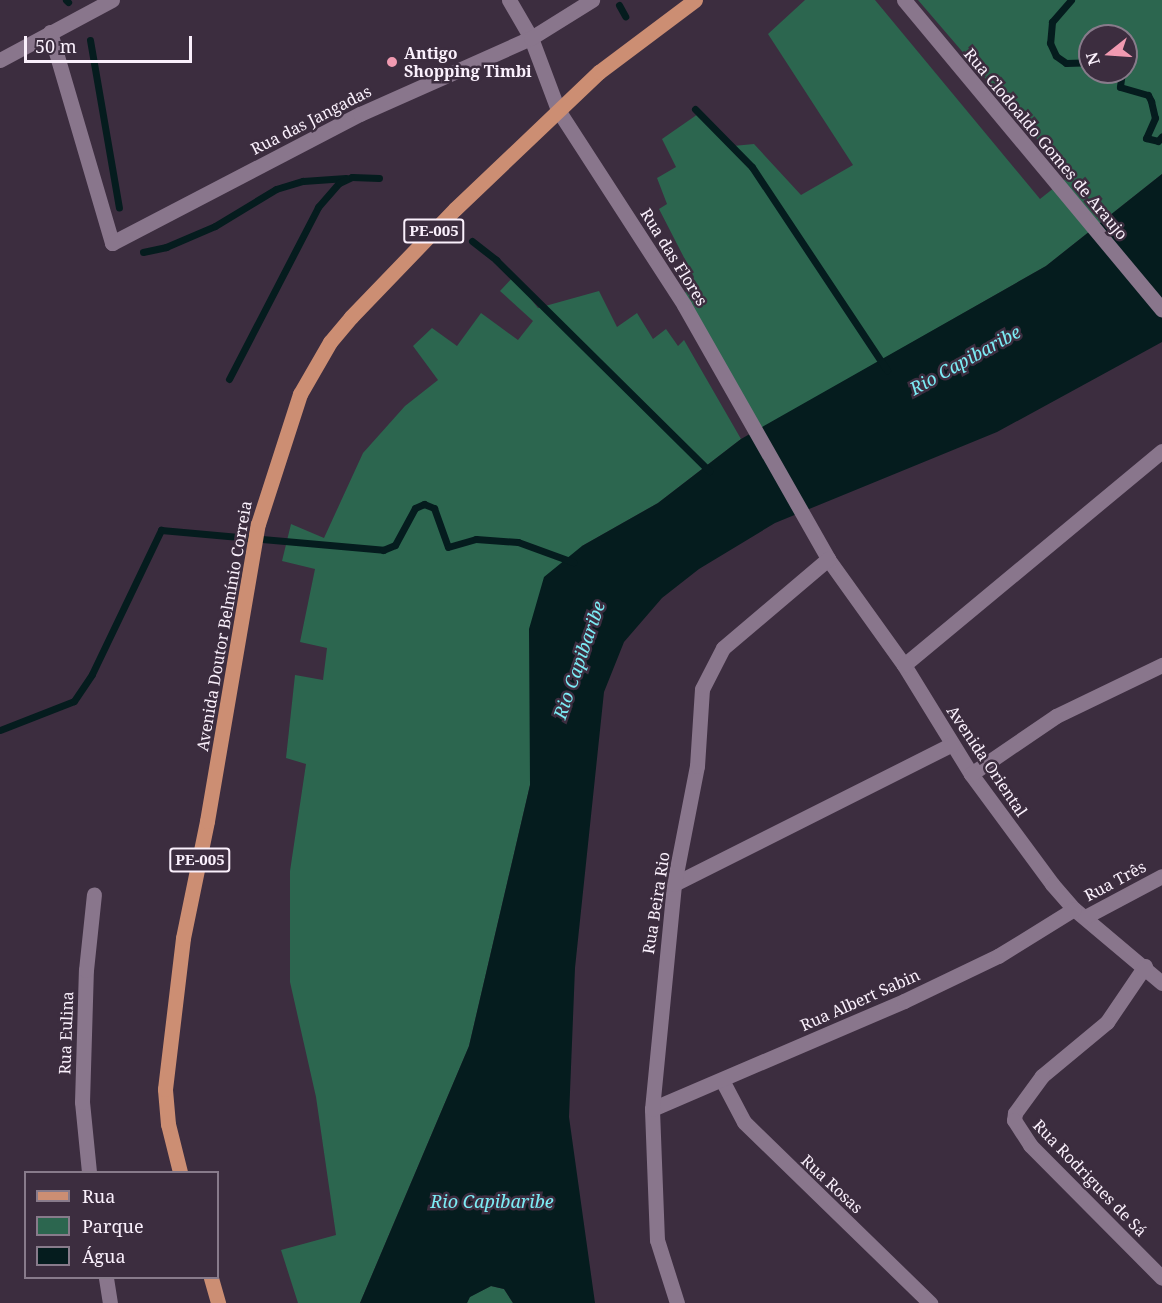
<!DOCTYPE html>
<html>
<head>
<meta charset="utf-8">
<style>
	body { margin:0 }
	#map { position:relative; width:1162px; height:1303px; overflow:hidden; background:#3c2d3f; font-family:"Noto Serif",serif }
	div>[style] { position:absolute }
	.green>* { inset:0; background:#2c664f }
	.water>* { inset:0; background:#051c1e }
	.stream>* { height:7px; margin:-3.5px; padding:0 3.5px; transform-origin:3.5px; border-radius:3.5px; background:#051c1e }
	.minor>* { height:15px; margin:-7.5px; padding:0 7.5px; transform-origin:7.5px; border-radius:7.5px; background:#89768c }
	.major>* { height:15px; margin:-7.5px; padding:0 7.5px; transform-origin:7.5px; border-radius:7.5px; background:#cc8e73 }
	.dots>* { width:16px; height:16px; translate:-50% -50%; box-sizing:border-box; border:3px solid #3c2d3f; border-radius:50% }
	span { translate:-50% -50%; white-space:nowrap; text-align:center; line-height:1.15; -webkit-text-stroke:5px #3c2d3f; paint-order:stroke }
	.shield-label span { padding:2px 4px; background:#3c2d3f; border:2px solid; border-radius:4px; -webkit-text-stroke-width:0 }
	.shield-label { font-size:15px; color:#faf0fc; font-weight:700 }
	.poi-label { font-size:16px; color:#faf0fc; font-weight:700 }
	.left { translate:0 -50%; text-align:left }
	.street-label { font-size:16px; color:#faf0fc }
	.water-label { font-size:18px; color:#7cecf5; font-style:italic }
	.legend { position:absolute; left:24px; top:1171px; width:195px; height:108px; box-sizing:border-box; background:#3c2d3f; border:2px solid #887b8b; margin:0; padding:8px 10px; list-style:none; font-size:18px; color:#faf0fc }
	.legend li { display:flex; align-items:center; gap:12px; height:30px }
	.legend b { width:30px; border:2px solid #887b8b }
	.north { position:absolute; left:1078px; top:24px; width:60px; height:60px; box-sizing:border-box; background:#3c2d3f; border:2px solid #887b8b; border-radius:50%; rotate:253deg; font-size:16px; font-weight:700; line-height:24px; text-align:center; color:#faf0fc }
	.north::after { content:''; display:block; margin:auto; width:21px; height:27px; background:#f19ab1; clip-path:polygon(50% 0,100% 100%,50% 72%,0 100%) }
	.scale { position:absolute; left:24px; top:36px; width:168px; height:27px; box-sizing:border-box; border:3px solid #faf0fc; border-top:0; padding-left:8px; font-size:18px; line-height:21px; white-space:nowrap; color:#faf0fc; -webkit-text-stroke:4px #3c2d3f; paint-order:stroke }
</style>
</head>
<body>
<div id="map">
	<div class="green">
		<div style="clip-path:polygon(evenodd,805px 0,875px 0,1040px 199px,1069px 176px,918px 0,1162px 0,1162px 174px,1046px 266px,762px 428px,685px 293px,694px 277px,659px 209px,667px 204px,657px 178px,676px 167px,662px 139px,698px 114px,733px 146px,754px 144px,801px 195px,853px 165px,768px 34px,805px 0,1090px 36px,1126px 36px,1126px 72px,1090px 72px,1090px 36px)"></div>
		<div style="clip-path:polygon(513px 277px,538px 308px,599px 291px,617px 327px,637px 313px,653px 339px,666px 329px,678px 346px,684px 340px,741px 439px,658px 503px,582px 546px,532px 711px,530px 785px,469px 1046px,360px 1303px,298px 1303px,281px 1250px,336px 1235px,316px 1097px,290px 982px,290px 871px,306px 764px,286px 758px,295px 675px,323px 680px,327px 648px,300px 642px,315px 569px,282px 561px,291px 524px,324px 538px,363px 453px,405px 406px,438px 380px,413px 346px,432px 328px,457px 346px,481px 313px,518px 340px,533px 321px,500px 291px)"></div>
		<div style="clip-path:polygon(491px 1286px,504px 1289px,513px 1303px,467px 1303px,469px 1297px)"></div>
	</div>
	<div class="water">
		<div style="clip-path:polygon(1162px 174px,1162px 342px,997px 432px,775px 523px,699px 569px,662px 598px,624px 642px,604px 692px,575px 968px,569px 1117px,595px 1303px,513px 1303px,504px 1289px,491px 1286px,470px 1297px,467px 1303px,360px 1303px,469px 1046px,530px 785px,529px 629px,544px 577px,582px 546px,658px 503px,741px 439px,1046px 266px)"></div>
	</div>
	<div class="stream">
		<div style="left:66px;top:0;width:3px;rotate:45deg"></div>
		<div style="left:1071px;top:0;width:29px;rotate:131deg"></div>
		<div style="left:1052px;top:22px;width:21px;rotate:95deg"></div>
		<div style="left:1050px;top:43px;width:14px;rotate:65deg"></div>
		<div style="left:1056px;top:56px;width:12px;rotate:35deg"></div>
		<div style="left:1066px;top:63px;width:24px;rotate:-2deg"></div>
		<div style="left:619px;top:5px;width:13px;rotate:61deg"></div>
		<div style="left:90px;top:40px;width:170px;rotate:80.2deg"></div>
		<div style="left:1122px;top:72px;width:15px;rotate:98deg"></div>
		<div style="left:1120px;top:87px;width:29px;rotate:16deg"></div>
		<div style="left:1148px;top:95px;width:7px;rotate:63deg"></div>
		<div style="left:1151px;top:101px;width:17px;rotate:77deg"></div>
		<div style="left:1155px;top:118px;width:22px;rotate:114deg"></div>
		<div style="left:1146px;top:138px;width:12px;rotate:14deg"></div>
		<div style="left:1158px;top:141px;width:6px;rotate:-51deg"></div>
		<div style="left:695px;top:109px;width:81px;rotate:45.5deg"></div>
		<div style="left:752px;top:167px;width:244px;rotate:56.4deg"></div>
		<div style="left:472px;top:241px;width:31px;rotate:38deg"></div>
		<div style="left:496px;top:260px;width:300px;rotate:44.7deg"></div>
		<div style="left:143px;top:252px;width:24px;rotate:-12deg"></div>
		<div style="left:166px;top:247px;width:53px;rotate:-23.2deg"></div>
		<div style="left:215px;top:226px;width:71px;rotate:-31.2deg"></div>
		<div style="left:276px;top:189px;width:28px;rotate:-17deg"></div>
		<div style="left:303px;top:181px;width:43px;rotate:-4deg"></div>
		<div style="left:229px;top:379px;width:194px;rotate:-62.6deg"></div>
		<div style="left:318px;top:207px;width:32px;rotate:-49deg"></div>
		<div style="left:339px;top:183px;width:14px;rotate:-25deg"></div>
		<div style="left:352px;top:177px;width:27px;rotate:2deg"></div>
		<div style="left:0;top:730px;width:79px;rotate:-21.4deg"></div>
		<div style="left:74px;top:701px;width:32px;rotate:-56deg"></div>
		<div style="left:92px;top:674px;width:160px;rotate:-64.4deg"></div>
		<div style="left:161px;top:530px;width:223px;rotate:5.1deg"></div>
		<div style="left:383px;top:550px;width:13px;rotate:-23deg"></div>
		<div style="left:395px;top:545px;width:42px;rotate:-61.6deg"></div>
		<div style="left:415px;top:508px;width:10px;rotate:-24deg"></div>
		<div style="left:424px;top:504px;width:11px;rotate:22deg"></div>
		<div style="left:434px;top:508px;width:41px;rotate:70.3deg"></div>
		<div style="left:448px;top:547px;width:29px;rotate:-16deg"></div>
		<div style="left:476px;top:539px;width:42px;rotate:4.1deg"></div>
		<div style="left:518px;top:542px;width:59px;rotate:20deg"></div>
	</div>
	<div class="minor">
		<div style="left:509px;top:0;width:44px;rotate:59.9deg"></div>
		<div style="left:531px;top:38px;width:77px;rotate:69.4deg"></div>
		<div style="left:558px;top:110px;width:232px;rotate:57.1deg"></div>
		<div style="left:684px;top:305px;width:292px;rotate:60.4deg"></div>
		<div style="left:828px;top:559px;width:130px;rotate:54.4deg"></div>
		<div style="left:904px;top:665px;width:128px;rotate:58.4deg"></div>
		<div style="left:971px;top:774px;width:137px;rotate:53.6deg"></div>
		<div style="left:1052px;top:884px;width:33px;rotate:49deg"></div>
		<div style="left:1074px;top:909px;width:115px;rotate:40.1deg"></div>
		<div style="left:904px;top:0;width:403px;rotate:50.2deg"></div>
		<div style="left:50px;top:32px;width:220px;rotate:73.6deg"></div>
		<div style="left:112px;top:243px;width:280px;rotate:-27.5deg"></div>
		<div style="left:360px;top:114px;width:187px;rotate:-24deg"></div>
		<div style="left:531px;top:38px;width:72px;rotate:-31.9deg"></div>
		<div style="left:0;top:60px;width:127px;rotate:-28.2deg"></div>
		<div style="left:904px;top:665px;width:335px;rotate:-39.7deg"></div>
		<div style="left:971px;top:774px;width:103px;rotate:-34.3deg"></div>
		<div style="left:1056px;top:716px;width:118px;rotate:-25.7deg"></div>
		<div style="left:674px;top:884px;width:311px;rotate:-26.7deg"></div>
		<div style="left:1085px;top:917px;width:87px;rotate:-28deg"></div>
		<div style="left:1145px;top:966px;width:68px;rotate:124.2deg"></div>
		<div style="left:1107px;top:1022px;width:85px;rotate:140.3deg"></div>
		<div style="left:1042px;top:1076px;width:46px;rotate:126.1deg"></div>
		<div style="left:1015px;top:1113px;width:7px;rotate:98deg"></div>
		<div style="left:1014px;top:1120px;width:30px;rotate:57deg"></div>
		<div style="left:1030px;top:1145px;width:187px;rotate:45.2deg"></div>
		<div style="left:723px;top:1082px;width:45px;rotate:62.3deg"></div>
		<div style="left:744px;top:1122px;width:260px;rotate:44.2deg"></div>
		<div style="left:652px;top:1109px;width:274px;rotate:-23.2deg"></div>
		<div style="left:904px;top:1001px;width:104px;rotate:-25.6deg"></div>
		<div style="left:998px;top:956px;width:89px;rotate:-31.7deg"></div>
		<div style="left:89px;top:1172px;width:70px;rotate:-95.7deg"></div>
		<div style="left:82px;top:1102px;width:132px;rotate:-88.3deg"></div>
		<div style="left:86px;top:970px;width:76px;rotate:-84deg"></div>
		<div style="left:106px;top:1278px;width:25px;rotate:81deg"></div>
		<div style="left:677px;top:1303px;width:66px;rotate:-107.6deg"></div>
		<div style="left:657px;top:1240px;width:131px;rotate:-92.2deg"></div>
		<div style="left:652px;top:1109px;width:226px;rotate:-84.4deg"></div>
		<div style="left:674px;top:884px;width:120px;rotate:-79deg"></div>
		<div style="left:697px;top:766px;width:77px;rotate:-86.3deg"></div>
		<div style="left:702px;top:689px;width:46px;rotate:-62.9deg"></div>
		<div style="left:723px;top:648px;width:138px;rotate:-40.3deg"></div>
	</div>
	<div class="major">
		<div style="left:180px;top:1172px;width:49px;rotate:-104deg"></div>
		<div style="left:168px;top:1124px;width:35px;rotate:-95deg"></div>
		<div style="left:165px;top:1089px;width:152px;rotate:-83.2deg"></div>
		<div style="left:183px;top:938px;width:119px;rotate:-78.4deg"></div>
		<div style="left:207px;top:821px;width:301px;rotate:-80.3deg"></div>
		<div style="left:258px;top:524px;width:137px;rotate:-72.1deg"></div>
		<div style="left:300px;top:394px;width:60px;rotate:-60deg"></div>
		<div style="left:330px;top:342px;width:33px;rotate:-50deg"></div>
		<div style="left:351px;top:317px;width:150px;rotate:-46.1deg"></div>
		<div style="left:455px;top:209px;width:199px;rotate:-43.6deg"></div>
		<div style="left:599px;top:72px;width:120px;rotate:-36.9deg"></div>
		<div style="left:211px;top:1278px;width:26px;rotate:74deg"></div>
	</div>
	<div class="dots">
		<div style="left:392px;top:62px;background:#f19ab1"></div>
	</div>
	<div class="shield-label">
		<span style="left:434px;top:231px">PE-005</span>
		<span style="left:200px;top:860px">PE-005</span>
	</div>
	<div class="poi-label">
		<span class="left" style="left:404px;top:62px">Antigo<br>Shopping Timbi</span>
	</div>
	<div class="street-label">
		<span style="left:311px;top:120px;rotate:-27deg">Rua das Jangadas</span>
		<span style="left:1046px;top:144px;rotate:50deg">Rua Clodoaldo Gomes de Araujo</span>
		<span style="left:674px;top:257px;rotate:58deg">Rua das Flores</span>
		<span style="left:224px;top:626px;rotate:-80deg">Avenida Doutor Belmínio Correia</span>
		<span style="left:987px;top:761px;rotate:56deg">Avenida Oriental</span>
		<span style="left:1115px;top:881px;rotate:-28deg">Rua Três</span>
		<span style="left:656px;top:903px;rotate:-81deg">Rua Beira Rio</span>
		<span style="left:860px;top:1000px;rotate:-24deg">Rua Albert Sabin</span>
		<span style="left:66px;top:1033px;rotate:-88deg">Rua Eulina</span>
		<span style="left:1090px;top:1178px;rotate:46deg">Rua Rodrigues de Sá</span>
		<span style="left:832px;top:1184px;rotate:43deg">Rua Rosas</span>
	</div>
	<div class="water-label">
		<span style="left:965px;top:360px;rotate:-29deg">Rio Capibaribe</span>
		<span style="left:579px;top:660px;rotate:-71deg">Rio Capibaribe</span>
		<span style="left:492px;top:1201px">Rio Capibaribe</span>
	</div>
	<ul class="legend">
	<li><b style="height:8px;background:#cc8e73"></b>Rua</li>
	<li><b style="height:16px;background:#2c664f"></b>Parque</li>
	<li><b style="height:16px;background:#051c1e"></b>Água</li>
	</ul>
	<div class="north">N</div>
	<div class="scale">50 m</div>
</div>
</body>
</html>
